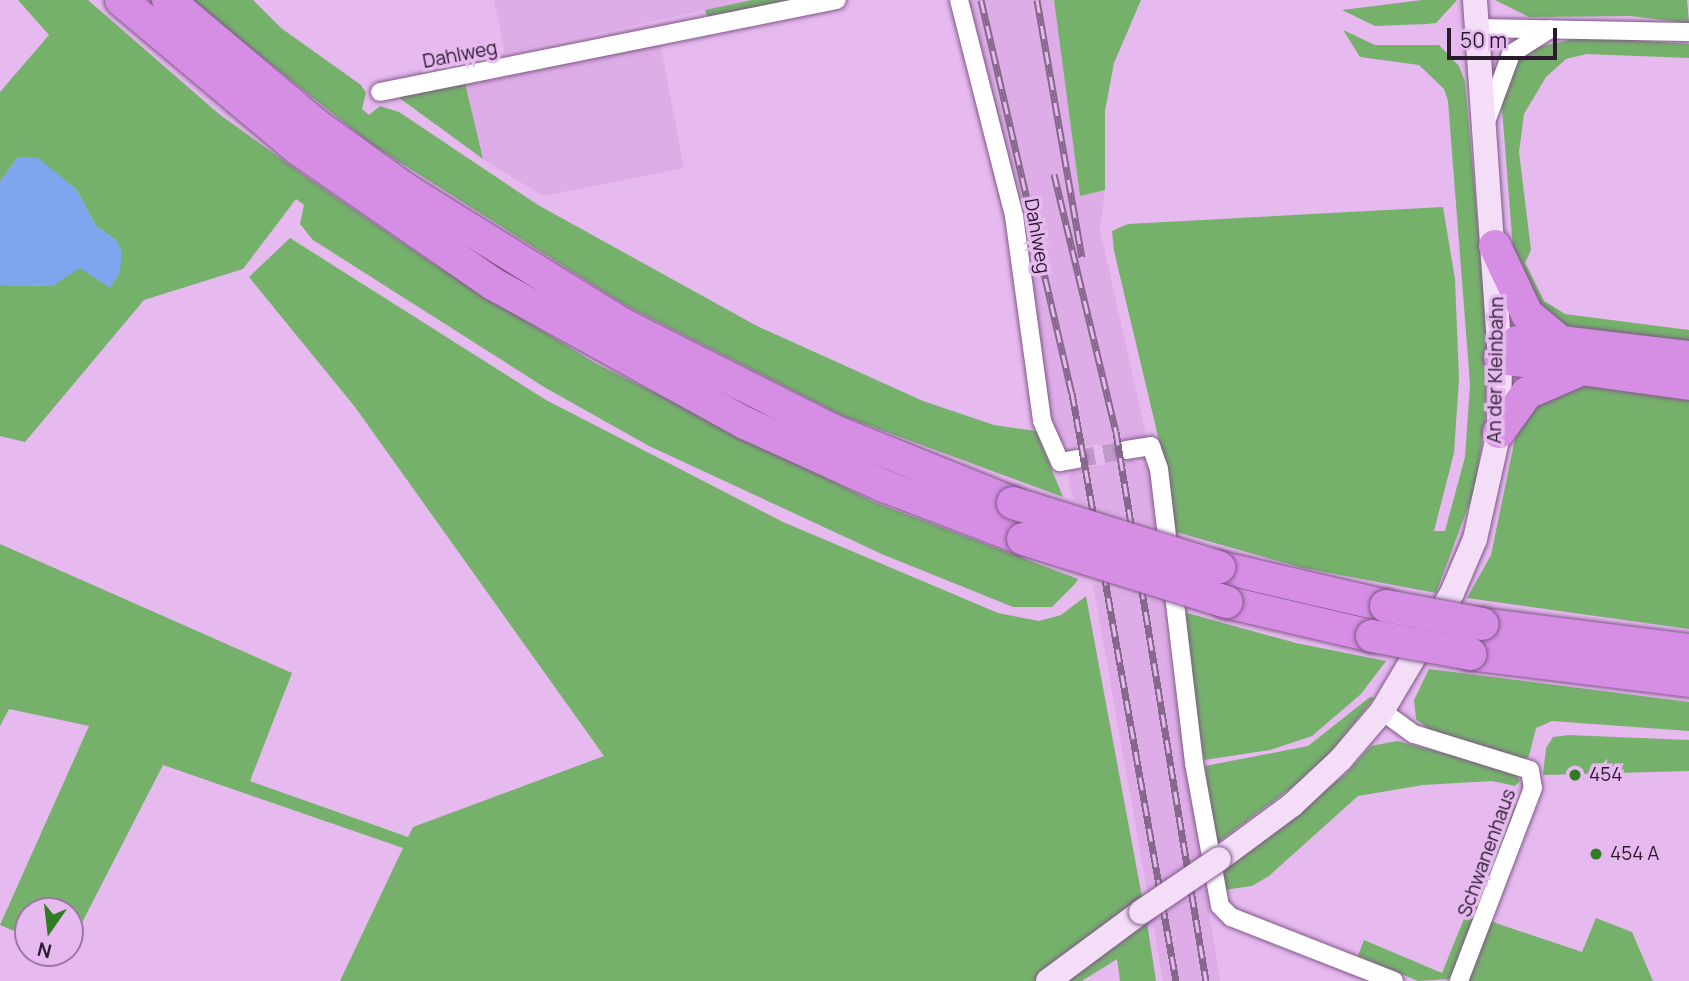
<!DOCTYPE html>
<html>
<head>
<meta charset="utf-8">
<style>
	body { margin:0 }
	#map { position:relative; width:1689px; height:981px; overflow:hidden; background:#e6b9ef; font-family:Manrope,sans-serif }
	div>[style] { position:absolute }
	.built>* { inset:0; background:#deace7 }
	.green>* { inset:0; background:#76b16c }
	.water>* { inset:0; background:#7da6ef }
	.minor-tunnel>* { height:18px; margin-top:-9px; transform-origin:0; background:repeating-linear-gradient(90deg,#c199c8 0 18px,transparent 0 27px) }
	.roads { filter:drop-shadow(0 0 2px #7f5787) drop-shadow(0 0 2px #7f5787) }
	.minor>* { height:18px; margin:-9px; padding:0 9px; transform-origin:9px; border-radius:9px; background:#fff }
	.secondary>* { height:24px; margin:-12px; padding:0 12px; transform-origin:12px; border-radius:12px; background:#f3ddf7 }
	.motorway>* { height:32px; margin:-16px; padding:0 16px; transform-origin:16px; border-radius:16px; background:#d68ee4 }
	.rail>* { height:7px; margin-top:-3.5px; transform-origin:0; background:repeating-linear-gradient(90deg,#e6b9ef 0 13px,#87688d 0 26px); box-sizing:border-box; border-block:2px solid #87688d }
	.bridges { filter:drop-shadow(0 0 2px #7f5787) drop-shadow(0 0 2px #7f5787) }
	.secondary-bridge>* { height:24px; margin:-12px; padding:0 12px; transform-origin:12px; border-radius:12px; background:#f3ddf7 }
	.motorway-bridge>* { height:32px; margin:-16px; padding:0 16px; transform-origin:16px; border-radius:16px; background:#d68ee4 }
	.dots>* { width:19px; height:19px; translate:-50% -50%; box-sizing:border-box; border:4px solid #e6b9ef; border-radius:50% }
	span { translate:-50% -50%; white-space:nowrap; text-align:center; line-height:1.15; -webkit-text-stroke:7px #e6b9ef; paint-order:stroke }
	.street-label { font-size:19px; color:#2b1a2e }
	.poi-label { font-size:19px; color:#2b1a2e }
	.left { translate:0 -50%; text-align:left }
	.north { position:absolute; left:14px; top:897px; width:70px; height:70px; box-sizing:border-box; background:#e6b9ef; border:2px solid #9b79a2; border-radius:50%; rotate:194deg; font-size:19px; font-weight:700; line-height:28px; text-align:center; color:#2b1a2e }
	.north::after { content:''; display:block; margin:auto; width:24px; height:32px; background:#307c23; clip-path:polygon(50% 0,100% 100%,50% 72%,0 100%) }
	.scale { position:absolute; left:1447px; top:28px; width:110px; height:32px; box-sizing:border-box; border:4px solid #2b1a2e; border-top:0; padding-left:9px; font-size:21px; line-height:24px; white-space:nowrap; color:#2b1a2e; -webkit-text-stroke:5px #e6b9ef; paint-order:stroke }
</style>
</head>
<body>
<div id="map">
	<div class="built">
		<div style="clip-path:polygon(494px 0,752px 0,505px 53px)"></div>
		<div style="clip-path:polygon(965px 0,1054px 0,1080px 195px,1105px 190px,1100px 230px,1147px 439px,1075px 447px,1053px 439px)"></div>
		<div style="clip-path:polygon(660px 43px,684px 168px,543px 196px,483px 159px,465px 83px)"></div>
		<div style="clip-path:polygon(1128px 459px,1149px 466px,1155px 526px,1074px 501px,1068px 478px,1072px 471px)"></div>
		<div style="clip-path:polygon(1093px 584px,1161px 602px,1220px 981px,1163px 981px)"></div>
	</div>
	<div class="green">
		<div style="clip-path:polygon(18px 0,88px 0,219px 114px,305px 176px,432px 263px,595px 363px,874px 502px,1078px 579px,1075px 584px,1052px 607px,1013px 607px,884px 555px,649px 446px,544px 387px,313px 240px,300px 224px,304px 205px,296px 199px,243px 269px,144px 300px,25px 442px,0 436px,0 285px,52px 286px,116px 240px,96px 226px,76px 189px,18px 157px,0 182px,0 92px,49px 35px)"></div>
		<div style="clip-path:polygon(190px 0,253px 0,281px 28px,361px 85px,366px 93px,362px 109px,369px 115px,380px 106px,399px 112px,538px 205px,757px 326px,923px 401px,994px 425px,1036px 431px,1063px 497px,843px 416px,625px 305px,371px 144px)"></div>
		<div style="clip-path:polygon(752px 0,816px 0,708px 18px,705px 10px)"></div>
		<div style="clip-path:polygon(1054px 0,1141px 0,1114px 63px,1105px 111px,1105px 190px,1080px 196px)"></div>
		<div style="clip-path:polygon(1422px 0,1457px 0,1436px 23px,1427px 24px,1375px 26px,1342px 10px)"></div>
		<div style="clip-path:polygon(1495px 0,1687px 0,1689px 23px,1630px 16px,1529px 17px)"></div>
		<div style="clip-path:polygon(1343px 30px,1375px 45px,1439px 45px,1459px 66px,1465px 82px,1488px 338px,1485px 421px,1475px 488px,1436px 593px,1303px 568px,1169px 530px,1167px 474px,1114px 251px,1112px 231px,1128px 224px,1443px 207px,1455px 279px,1459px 379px,1454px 453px,1434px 531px,1445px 531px,1465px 457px,1470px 384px,1448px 101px,1444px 89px,1419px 65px,1360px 57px)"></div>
		<div style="clip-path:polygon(1584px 37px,1689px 44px,1689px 58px,1587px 54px,1566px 59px,1546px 77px,1524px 114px,1519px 152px,1531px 250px,1525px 263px,1544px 301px,1565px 314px,1689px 330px,1689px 347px,1563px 332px,1541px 321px,1514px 261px,1501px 96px,1523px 50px)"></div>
		<div style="clip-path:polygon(465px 83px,483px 159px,398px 97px)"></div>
		<div style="clip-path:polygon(290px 238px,546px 400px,783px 522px,998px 613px,1039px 621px,1061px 615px,1086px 596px,1142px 897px,1036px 981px,340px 981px,403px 848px,163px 765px,70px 946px,70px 911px,28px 911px,28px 937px,0 925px,89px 726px,9px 709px,0 726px,0 544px,292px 673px,250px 781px,408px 837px,413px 827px,604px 756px,355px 407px,249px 277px)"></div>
		<div style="clip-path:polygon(1561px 382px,1689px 394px,1689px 629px,1467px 598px,1491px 555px,1518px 424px)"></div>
		<div style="clip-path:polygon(1180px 611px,1296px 643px,1386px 661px,1361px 694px,1312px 736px,1270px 750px,1204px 760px)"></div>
		<div style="clip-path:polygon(1429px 669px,1689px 702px,1689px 731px,1552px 721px,1536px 728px,1529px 756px,1522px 761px,1432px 732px,1416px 719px,1414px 700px)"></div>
		<div style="clip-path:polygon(1370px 697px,1374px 698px,1318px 768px,1214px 845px,1205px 766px,1308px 746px)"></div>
		<div style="clip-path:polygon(1569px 735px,1689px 740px,1689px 771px,1543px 775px,1546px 748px,1553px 737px)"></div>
		<div style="clip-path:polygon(1397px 741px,1512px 771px,1520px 781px,1515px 786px,1492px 781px,1423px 785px,1358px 796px,1269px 876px,1252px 886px,1224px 890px,1218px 867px,1345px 775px,1371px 746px)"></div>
		<div style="clip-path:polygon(1512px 800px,1521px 810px,1450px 979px,1418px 981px,1358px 956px,1364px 940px,1442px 973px)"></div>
		<div style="clip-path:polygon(1146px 916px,1156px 981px,1120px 981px,1117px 959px,1082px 981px,1061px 981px)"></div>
		<div style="clip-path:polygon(1596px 918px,1632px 932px,1653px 981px,1465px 981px,1490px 921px,1582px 952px)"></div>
	</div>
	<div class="water">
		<div style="clip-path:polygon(18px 157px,38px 158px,76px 189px,96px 226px,116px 240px,122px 252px,120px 272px,110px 288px,80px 268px,52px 286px,0 285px,0 182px)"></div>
	</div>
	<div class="minor-tunnel">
		<div style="left:1077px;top:459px;width:50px;rotate:-10.4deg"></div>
	</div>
	<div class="roads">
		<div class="minor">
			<div style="left:959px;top:0;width:223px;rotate:75.7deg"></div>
			<div style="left:1014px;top:216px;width:207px;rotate:82.2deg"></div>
			<div style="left:1042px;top:421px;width:45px;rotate:66.3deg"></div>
			<div style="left:1060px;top:462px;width:17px;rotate:-10deg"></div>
			<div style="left:1476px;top:28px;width:213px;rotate:1.1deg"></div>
			<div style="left:380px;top:92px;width:466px;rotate:-11.4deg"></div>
			<div style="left:1487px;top:119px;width:69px;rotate:-69.7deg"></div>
			<div style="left:1511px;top:54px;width:46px;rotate:-32.7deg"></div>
			<div style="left:1126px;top:450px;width:25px;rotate:-9deg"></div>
			<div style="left:1151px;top:446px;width:24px;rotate:71deg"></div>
			<div style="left:1159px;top:469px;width:296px;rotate:83.2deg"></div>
			<div style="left:1194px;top:763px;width:145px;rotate:79.7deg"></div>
			<div style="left:1220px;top:906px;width:16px;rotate:45deg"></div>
			<div style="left:1231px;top:917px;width:175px;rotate:21.4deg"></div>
			<div style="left:1382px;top:711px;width:39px;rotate:36deg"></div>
			<div style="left:1414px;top:734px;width:121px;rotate:17.2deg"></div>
			<div style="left:1530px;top:770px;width:18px;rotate:81deg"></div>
			<div style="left:1533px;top:788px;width:207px;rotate:111deg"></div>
		</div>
		<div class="secondary">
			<div style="left:1219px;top:859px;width:91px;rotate:-36.5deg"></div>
			<div style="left:1292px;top:805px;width:67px;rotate:-43.2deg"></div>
			<div style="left:1341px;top:759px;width:63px;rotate:-49.5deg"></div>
			<div style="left:1382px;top:711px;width:137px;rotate:-59.3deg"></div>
			<div style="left:1452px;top:593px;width:59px;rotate:-66.9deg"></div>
			<div style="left:1475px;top:539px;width:110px;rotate:-77.4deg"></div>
			<div style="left:1499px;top:432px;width:74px;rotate:-89.2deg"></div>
			<div style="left:1500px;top:358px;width:359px;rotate:-94deg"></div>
			<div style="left:1048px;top:981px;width:116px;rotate:-36.6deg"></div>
		</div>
		<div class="motorway">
			<div style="left:121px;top:0;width:231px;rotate:40.1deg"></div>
			<div style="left:298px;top:149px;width:237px;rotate:34.7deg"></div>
			<div style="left:493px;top:284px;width:288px;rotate:28.9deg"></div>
			<div style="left:745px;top:423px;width:153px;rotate:24.4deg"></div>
			<div style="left:884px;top:486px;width:149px;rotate:20.9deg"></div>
			<div style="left:168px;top:0;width:192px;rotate:40.1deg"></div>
			<div style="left:315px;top:124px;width:111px;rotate:35.8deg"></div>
			<div style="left:405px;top:189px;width:253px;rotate:31.9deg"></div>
			<div style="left:620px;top:323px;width:237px;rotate:26.8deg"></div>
			<div style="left:832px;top:430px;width:195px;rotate:22deg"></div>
			<div style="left:1495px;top:246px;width:75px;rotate:64.8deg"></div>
			<div style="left:1527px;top:314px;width:44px;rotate:39.5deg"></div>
			<div style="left:1517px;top:342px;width:44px"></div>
			<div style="left:1561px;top:342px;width:129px;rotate:6.7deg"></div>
			<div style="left:1500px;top:358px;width:191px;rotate:7.8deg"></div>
			<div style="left:1499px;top:432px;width:48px;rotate:-54.3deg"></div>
			<div style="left:1527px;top:393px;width:56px;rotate:-23.3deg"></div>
			<div style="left:1219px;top:567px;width:171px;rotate:13.1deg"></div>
			<div style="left:1226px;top:602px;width:150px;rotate:13.1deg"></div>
			<div style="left:1482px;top:624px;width:209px;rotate:7.2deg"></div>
			<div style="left:1470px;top:654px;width:221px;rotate:7deg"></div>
		</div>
	</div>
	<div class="rail">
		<div style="left:981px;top:0;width:403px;rotate:77deg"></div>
		<div style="left:1072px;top:393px;width:597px;rotate:79.97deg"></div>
		<div style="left:1037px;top:0;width:261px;rotate:80.1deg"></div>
		<div style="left:1054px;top:174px;width:265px;rotate:76.5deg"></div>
		<div style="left:1116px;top:432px;width:556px;rotate:80.69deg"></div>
	</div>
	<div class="bridges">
		<div class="secondary-bridge">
			<div style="left:1141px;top:912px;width:94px;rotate:-34.2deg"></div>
		</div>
		<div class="motorway-bridge">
			<div style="left:1013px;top:503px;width:216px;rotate:17.3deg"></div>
			<div style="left:1023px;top:539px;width:213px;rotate:17.2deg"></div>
			<div style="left:1386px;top:606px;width:98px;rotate:10.6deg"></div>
			<div style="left:1372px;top:636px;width:100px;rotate:10.4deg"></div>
		</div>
	</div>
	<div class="dots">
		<div style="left:1575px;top:775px;background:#307c23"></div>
		<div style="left:1596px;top:854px;background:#307c23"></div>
	</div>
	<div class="street-label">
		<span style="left:460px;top:55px;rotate:-11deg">Dahlweg</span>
		<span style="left:1037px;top:236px;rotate:80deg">Dahlweg</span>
		<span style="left:1496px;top:370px;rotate:-89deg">An der Kleinbahn</span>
		<span style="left:1487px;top:853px;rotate:-70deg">Schwanenhaus</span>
	</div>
	<div class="poi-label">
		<span class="left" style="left:1589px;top:775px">454</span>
		<span class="left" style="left:1610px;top:854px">454 A</span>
	</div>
	<div class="north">N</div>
	<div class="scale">50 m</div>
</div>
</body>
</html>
